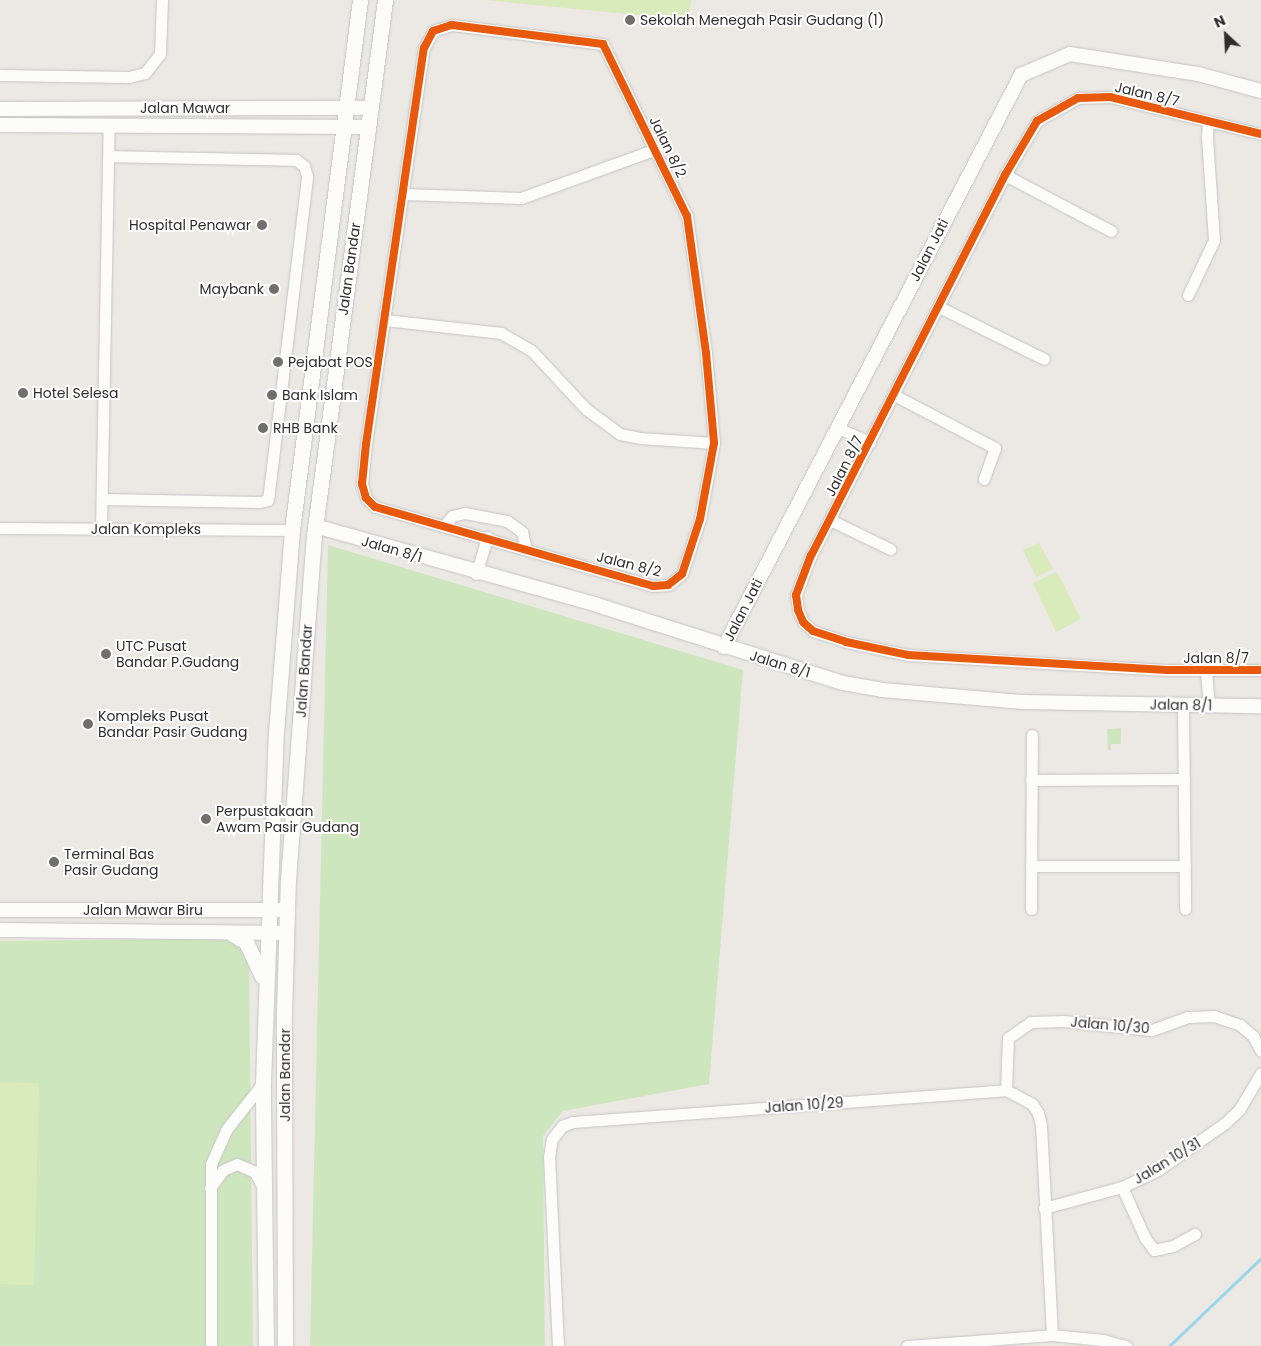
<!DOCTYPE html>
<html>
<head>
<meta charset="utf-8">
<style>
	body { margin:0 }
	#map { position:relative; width:1261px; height:1346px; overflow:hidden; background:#ece8e4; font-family:Poppins,sans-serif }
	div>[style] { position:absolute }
	.green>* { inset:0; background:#cee6be }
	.pitch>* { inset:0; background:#d9eabb }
	.stream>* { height:3px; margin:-1.5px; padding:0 1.5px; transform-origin:1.5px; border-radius:1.5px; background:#99d6ec }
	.roads { filter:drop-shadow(0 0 1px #c5c4c5) drop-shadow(0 0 1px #c5c4c5) }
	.minor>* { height:11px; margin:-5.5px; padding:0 5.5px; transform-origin:5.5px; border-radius:5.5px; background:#fcfcfb }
	.tertiary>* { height:14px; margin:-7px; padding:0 7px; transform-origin:7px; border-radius:7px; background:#fcfcfb }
	.secondary>* { height:15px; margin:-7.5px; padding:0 7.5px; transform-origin:7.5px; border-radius:7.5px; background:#fcfcfb }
	.cycleway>* { height:8px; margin:-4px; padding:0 4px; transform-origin:4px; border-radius:4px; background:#e8590c }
	.dots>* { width:14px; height:14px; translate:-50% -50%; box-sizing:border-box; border:2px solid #fff; border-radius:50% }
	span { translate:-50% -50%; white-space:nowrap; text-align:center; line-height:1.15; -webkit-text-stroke:4px #fff; paint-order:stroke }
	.poi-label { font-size:14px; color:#2e2e2e }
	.left { translate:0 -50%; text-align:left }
	.right { translate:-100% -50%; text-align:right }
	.street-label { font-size:14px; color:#2e2e2e }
	.north { position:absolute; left:1201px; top:10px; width:50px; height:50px; -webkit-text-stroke:4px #fff; paint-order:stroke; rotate:335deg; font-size:14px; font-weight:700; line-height:20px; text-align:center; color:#2e2e2e }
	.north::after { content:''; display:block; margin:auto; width:18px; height:22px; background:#2e2e2e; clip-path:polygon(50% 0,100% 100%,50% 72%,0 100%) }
</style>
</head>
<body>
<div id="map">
	<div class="green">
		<div style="clip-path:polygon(328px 545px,743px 670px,709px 1084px,563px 1111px,543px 1136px,545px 1346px,310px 1346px)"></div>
		<div style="clip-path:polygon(1121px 728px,1121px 744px,1111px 744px,1111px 750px,1108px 750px,1107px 729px)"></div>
		<div style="clip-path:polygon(233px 939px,249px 961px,253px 1346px,0 1346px,0 941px)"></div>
	</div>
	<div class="pitch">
		<div style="clip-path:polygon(486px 0,691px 0,689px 20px)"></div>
		<div style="clip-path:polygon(1039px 543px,1053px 569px,1036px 577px,1023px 550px)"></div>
		<div style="clip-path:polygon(1057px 572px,1081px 619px,1056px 632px,1033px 583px)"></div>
		<div style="clip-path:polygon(0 1082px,39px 1083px,34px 1285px,0 1284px)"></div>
	</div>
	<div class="stream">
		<div style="left:1169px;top:1346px;width:127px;rotate:-43.7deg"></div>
	</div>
	<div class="roads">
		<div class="minor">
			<div style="left:452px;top:25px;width:152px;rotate:7.2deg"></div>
			<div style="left:603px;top:44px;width:191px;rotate:64deg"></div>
			<div style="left:687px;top:216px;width:138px;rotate:82.1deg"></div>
			<div style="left:706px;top:353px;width:90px;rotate:84.9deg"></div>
			<div style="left:714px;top:443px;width:77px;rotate:100.4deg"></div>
			<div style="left:700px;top:519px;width:58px;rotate:108.1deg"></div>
			<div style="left:682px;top:574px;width:18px;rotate:142deg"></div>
			<div style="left:668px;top:585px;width:15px;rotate:176deg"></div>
			<div style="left:653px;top:586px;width:289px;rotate:-164.1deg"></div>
			<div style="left:375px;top:507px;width:13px;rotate:-135deg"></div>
			<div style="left:366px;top:498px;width:15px;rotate:-106deg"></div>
			<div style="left:362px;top:484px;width:40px;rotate:-84.3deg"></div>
			<div style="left:366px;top:444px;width:400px;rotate:-81.7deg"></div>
			<div style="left:424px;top:48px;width:19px;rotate:-62deg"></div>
			<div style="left:433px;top:31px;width:20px;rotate:-18deg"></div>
			<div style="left:0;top:75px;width:129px;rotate:0.9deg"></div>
			<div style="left:129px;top:77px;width:16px;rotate:-14deg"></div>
			<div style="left:145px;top:73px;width:24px;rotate:-52deg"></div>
			<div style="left:160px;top:54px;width:54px;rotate:-87.9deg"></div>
			<div style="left:1261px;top:134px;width:155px;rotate:-166.2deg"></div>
			<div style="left:1110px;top:97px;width:32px;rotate:178deg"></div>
			<div style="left:1078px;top:98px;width:47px;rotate:150.7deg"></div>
			<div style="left:1037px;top:121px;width:63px;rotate:120.7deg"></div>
			<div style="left:1005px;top:175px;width:427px;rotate:117deg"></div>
			<div style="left:811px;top:555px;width:43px;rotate:110.6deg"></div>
			<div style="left:796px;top:595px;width:15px;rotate:82deg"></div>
			<div style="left:798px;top:610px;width:13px;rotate:67deg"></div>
			<div style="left:803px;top:622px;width:13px;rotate:42deg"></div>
			<div style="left:813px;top:631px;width:35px;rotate:18deg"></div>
			<div style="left:846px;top:642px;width:63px;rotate:11.8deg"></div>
			<div style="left:908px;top:655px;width:259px;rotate:3.3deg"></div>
			<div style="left:1167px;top:670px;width:94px"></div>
			<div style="left:1005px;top:175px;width:120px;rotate:27.8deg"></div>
			<div style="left:404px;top:194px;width:117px;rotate:2deg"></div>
			<div style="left:521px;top:198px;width:144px;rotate:-19.9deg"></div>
			<div style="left:1188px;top:295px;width:61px;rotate:-64.7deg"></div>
			<div style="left:1214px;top:240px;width:102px;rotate:-93.9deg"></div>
			<div style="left:1207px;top:138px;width:17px;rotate:-87deg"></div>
			<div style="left:939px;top:307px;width:117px;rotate:26.3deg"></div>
			<div style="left:385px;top:320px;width:117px;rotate:6.4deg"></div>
			<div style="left:501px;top:333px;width:34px;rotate:30deg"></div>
			<div style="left:531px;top:350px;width:81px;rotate:47deg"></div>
			<div style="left:586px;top:409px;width:42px;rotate:36.3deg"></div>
			<div style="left:620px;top:434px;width:20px;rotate:11deg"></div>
			<div style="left:640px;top:438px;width:74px;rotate:3.9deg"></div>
			<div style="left:894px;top:395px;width:114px;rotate:27.7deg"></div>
			<div style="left:995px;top:448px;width:33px;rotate:110deg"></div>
			<div style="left:838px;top:428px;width:35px;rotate:24deg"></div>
			<div style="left:102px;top:499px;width:158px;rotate:1.1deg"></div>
			<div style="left:260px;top:502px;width:8px;rotate:-14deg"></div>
			<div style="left:268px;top:500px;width:326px;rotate:-83.1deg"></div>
			<div style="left:307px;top:176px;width:10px;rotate:-107deg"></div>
			<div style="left:304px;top:166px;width:10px;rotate:-143deg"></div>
			<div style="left:296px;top:160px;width:187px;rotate:-178.8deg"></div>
			<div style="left:830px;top:520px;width:67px;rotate:25.8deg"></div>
			<div style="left:445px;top:525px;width:11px;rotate:-52deg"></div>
			<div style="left:452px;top:516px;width:13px;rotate:-13deg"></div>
			<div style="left:465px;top:513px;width:43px;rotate:10.8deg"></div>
			<div style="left:507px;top:521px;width:19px;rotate:36deg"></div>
			<div style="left:522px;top:532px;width:17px;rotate:77deg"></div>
			<div style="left:0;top:528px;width:292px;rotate:0.4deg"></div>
			<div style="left:101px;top:528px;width:402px;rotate:-88.9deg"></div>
			<div style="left:476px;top:574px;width:39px;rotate:-73deg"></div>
			<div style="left:1206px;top:672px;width:34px;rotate:85deg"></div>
			<div style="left:1183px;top:706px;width:203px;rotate:89.4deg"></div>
			<div style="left:1031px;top:780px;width:153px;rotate:-0.4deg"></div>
			<div style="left:1031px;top:866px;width:154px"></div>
			<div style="left:1031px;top:909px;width:174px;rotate:-89.7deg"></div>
			<div style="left:1006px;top:1090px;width:52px;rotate:-87.8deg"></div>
			<div style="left:1008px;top:1038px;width:28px;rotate:-35deg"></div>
			<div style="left:1031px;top:1022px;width:32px;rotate:-2deg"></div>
			<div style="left:1063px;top:1021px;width:89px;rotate:5.8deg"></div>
			<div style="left:1152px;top:1030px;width:38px;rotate:-20deg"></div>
			<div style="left:1188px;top:1017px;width:26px;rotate:-2deg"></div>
			<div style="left:1214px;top:1016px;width:28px;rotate:19deg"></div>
			<div style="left:1240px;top:1025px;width:17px;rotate:40deg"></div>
			<div style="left:1253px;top:1036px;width:17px;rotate:62deg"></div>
			<div style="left:1122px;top:1187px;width:56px;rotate:65.7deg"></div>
			<div style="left:1145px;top:1238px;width:15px;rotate:53deg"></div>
			<div style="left:1154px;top:1250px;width:19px;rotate:-12deg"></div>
			<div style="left:1173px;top:1246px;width:25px;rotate:-29deg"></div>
			<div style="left:210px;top:1188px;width:22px;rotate:-54deg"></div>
			<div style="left:223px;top:1170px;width:15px;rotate:-23deg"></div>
			<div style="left:237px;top:1164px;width:20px;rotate:24deg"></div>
			<div style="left:255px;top:1172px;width:18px;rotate:63deg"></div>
			<div style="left:1044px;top:1208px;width:81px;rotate:-15.1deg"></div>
			<div style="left:1122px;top:1187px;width:40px;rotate:-25deg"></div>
			<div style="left:1158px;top:1170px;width:82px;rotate:-35deg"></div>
			<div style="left:1225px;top:1123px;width:19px;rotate:-43deg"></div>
			<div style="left:1239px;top:1110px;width:43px;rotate:-59.3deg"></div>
			<div style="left:211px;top:1346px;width:182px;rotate:-90deg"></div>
			<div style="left:211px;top:1164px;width:37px;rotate:-66deg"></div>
			<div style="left:226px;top:1130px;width:60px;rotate:-51.8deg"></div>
			<div style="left:558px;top:1346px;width:189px;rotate:-92.7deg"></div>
			<div style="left:549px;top:1157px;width:18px;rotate:-81deg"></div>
			<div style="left:552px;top:1139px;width:16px;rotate:-52deg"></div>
			<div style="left:562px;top:1126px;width:12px;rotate:-20deg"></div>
			<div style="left:573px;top:1122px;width:434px;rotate:-4.2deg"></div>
			<div style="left:1006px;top:1090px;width:30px;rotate:28deg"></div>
			<div style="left:1032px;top:1104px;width:11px;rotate:56deg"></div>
			<div style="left:1038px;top:1113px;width:12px;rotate:76deg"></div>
			<div style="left:1041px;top:1125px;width:210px;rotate:87deg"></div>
			<div style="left:907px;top:1346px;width:145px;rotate:-4.3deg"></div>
			<div style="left:1052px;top:1335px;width:51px;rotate:5.6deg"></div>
			<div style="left:1103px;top:1340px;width:24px;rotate:15deg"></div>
		</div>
		<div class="tertiary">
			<div style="left:0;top:109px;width:371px;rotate:-0.2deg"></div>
			<div style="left:0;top:125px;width:368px;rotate:0.3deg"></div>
			<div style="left:315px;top:526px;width:293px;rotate:15.6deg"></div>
			<div style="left:597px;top:605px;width:258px;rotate:17.6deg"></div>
			<div style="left:843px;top:683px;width:40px;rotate:10deg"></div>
			<div style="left:882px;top:690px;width:142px;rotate:4.9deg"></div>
			<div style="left:1023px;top:702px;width:238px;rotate:1deg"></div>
			<div style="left:724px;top:647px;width:645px;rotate:-62.56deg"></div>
			<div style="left:1021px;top:75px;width:53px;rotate:-23.2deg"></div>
			<div style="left:1070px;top:54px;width:130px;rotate:8.9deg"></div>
			<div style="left:1198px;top:74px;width:65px;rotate:15.1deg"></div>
			<div style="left:0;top:910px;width:287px"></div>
			<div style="left:0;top:930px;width:286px;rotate:0.6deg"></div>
		</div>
		<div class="secondary">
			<div style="left:231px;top:933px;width:17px;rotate:31deg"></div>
			<div style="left:246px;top:942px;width:38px;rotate:65deg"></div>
			<div style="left:266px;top:1346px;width:263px;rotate:-90.7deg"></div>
			<div style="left:263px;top:1083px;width:350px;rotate:-87.9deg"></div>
			<div style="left:276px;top:733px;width:204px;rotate:-85.5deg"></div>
			<div style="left:292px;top:530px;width:534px;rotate:-82.69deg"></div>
			<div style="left:285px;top:1346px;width:334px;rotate:-90.2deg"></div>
			<div style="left:284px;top:1012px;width:132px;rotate:-88.3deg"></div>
			<div style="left:288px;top:880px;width:345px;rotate:-85.7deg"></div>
			<div style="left:314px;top:536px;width:541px;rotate:-82.45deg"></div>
		</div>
	</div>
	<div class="cycleway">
		<div style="left:452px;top:25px;width:152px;rotate:7.2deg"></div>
		<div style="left:603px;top:44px;width:191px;rotate:64deg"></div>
		<div style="left:687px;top:216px;width:138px;rotate:82.1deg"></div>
		<div style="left:706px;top:353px;width:90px;rotate:84.9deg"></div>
		<div style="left:714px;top:443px;width:77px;rotate:100.4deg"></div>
		<div style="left:700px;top:519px;width:58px;rotate:108.1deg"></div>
		<div style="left:682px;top:574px;width:18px;rotate:142deg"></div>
		<div style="left:668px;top:585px;width:15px;rotate:176deg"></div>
		<div style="left:653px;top:586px;width:289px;rotate:-164.1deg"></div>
		<div style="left:375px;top:507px;width:13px;rotate:-135deg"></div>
		<div style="left:366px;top:498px;width:15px;rotate:-106deg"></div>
		<div style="left:362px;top:484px;width:40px;rotate:-84.3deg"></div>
		<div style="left:366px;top:444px;width:400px;rotate:-81.7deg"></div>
		<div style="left:424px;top:48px;width:19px;rotate:-62deg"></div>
		<div style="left:433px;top:31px;width:20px;rotate:-18deg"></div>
		<div style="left:1261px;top:134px;width:155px;rotate:-166.2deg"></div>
		<div style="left:1110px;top:97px;width:32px;rotate:178deg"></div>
		<div style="left:1078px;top:98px;width:47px;rotate:150.7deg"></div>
		<div style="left:1037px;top:121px;width:63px;rotate:120.7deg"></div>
		<div style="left:1005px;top:175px;width:427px;rotate:117deg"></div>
		<div style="left:811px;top:555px;width:43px;rotate:110.6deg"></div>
		<div style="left:796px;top:595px;width:15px;rotate:82deg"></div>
		<div style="left:798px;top:610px;width:13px;rotate:67deg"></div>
		<div style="left:803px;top:622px;width:13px;rotate:42deg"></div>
		<div style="left:813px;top:631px;width:35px;rotate:18deg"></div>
		<div style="left:846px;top:642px;width:63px;rotate:11.8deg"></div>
		<div style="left:908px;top:655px;width:259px;rotate:3.3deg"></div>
		<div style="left:1167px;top:670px;width:94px"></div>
	</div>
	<div class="dots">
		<div style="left:630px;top:20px;background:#706f6e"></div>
		<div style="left:262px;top:225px;background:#706f6e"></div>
		<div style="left:274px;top:289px;background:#706f6e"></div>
		<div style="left:278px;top:362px;background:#706f6e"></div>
		<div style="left:23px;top:393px;background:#706f6e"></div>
		<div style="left:272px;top:395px;background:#706f6e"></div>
		<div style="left:263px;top:428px;background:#706f6e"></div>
		<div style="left:106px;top:654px;background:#706f6e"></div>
		<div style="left:88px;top:724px;background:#706f6e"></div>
		<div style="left:206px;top:819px;background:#706f6e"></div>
		<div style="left:54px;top:862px;background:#706f6e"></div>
	</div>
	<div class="poi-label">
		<span class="left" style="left:640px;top:20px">Sekolah Menegah Pasir Gudang (1)</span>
		<span class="right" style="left:251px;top:225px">Hospital Penawar</span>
		<span class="right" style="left:264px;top:289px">Maybank</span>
		<span class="left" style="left:288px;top:362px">Pejabat POS</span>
		<span class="left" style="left:33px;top:393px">Hotel Selesa</span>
		<span class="left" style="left:282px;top:395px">Bank Islam</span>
		<span class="left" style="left:273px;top:428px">RHB Bank</span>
		<span class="left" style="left:116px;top:654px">UTC Pusat<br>Bandar P.Gudang</span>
		<span class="left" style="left:98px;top:724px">Kompleks Pusat<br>Bandar Pasir Gudang</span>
		<span class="left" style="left:216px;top:819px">Perpustakaan<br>Awam Pasir Gudang</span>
		<span class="left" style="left:64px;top:862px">Terminal Bas<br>Pasir Gudang</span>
	</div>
	<div class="street-label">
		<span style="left:1147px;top:94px;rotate:13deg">Jalan 8/7</span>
		<span style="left:185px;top:108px">Jalan Mawar</span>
		<span style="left:668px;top:147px;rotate:64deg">Jalan 8/2</span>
		<span style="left:929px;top:250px;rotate:-63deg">Jalan Jati</span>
		<span style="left:349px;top:269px;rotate:-82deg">Jalan Bandar</span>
		<span style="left:844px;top:466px;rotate:-63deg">Jalan 8/7</span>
		<span style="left:146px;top:529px">Jalan Kompleks</span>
		<span style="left:392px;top:549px;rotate:16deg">Jalan 8/1</span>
		<span style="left:629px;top:564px;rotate:14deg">Jalan 8/2</span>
		<span style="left:743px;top:610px;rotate:-63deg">Jalan Jati</span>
		<span style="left:1216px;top:658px">Jalan 8/7</span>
		<span style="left:780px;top:664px;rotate:17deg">Jalan 8/1</span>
		<span style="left:304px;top:671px;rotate:-86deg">Jalan Bandar</span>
		<span style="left:1181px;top:705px;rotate:1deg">Jalan 8/1</span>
		<span style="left:143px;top:910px">Jalan Mawar Biru</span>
		<span style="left:1110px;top:1025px;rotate:5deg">Jalan 10/30</span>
		<span style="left:285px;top:1075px;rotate:-90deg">Jalan Bandar</span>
		<span style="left:804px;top:1105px;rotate:-4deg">Jalan 10/29</span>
		<span style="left:1167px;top:1161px;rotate:-31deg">Jalan 10/31</span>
	</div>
	<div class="north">N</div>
</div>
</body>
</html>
